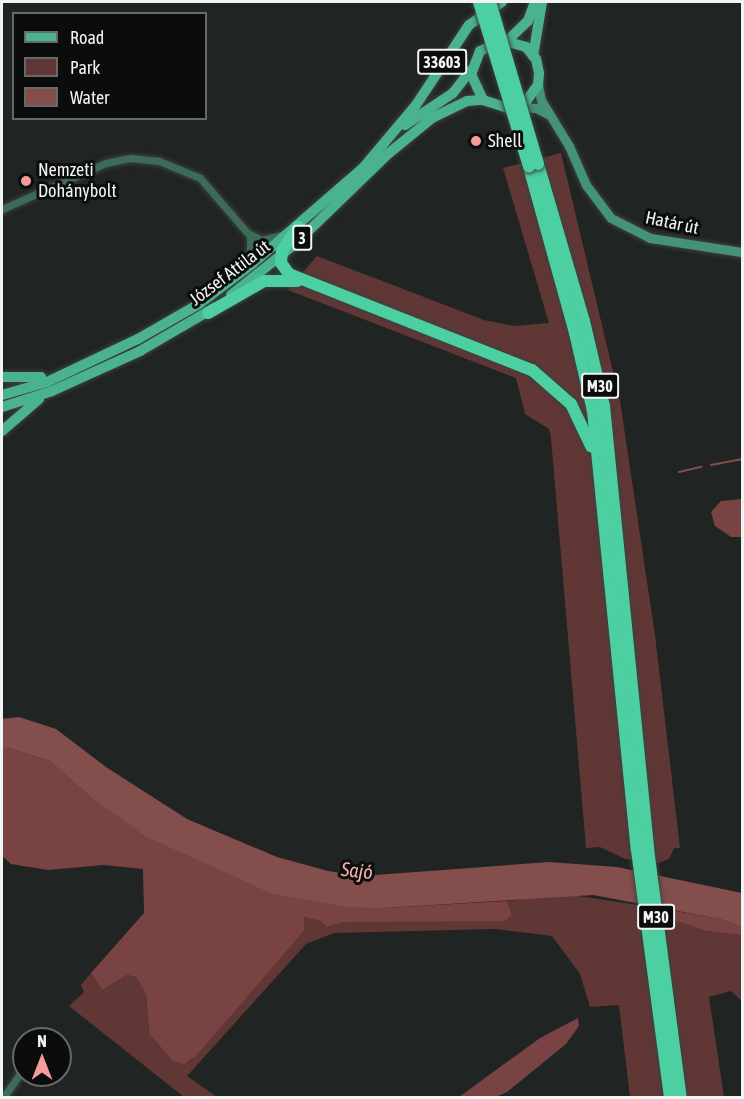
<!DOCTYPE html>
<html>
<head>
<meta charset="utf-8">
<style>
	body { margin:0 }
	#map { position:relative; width:744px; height:1099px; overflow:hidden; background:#202422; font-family:"Asap Condensed",sans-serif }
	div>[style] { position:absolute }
	.green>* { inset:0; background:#613736 }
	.forest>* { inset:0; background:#784342 }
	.water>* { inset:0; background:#844e4d }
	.stream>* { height:2px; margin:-1px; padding:0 1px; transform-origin:1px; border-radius:1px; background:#844e4d }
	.roads { filter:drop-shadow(0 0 2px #3d413f) drop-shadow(0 0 2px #3d413f) }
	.minor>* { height:7px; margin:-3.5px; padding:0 3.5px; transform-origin:3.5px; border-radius:3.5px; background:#3c6b58 }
	.secondary>* { height:9px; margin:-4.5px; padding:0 4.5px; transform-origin:4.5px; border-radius:4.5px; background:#459376 }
	.primary>* { height:10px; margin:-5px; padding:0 5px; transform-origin:5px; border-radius:5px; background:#4ab38d }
	.motorway>* { height:12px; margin:-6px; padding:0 6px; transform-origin:6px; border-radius:6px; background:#4ccfa1 }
	.bridges { filter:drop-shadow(0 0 2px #3d413f) drop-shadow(0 0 2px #3d413f) }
	.motorway-bridge>* { height:12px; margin:-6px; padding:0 6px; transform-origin:6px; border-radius:6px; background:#4ccfa1 }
	.dots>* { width:16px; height:16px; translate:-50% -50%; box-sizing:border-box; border:3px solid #0b0d0c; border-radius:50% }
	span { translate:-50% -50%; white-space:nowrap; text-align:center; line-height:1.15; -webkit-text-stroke:6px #0b0d0c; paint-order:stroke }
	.shield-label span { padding:2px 4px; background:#0b0d0c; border:2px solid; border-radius:4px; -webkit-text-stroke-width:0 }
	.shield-label { font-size:16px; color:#f1f4f2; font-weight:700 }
	.poi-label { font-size:18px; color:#f1f4f2 }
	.left { translate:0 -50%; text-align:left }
	.street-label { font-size:18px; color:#f1f4f2 }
	.water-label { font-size:20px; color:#f5afac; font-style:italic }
	.frame { position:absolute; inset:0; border:3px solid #f1f4f2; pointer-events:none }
	.legend { position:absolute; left:12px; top:12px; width:195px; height:108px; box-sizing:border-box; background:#0b0d0c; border:2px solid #676968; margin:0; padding:8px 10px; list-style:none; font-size:18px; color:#f1f4f2 }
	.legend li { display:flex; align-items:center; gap:12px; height:30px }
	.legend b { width:30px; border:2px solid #676968 }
	.north { position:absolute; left:12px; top:1027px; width:60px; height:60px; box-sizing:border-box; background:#0b0d0c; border:2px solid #676968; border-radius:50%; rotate:0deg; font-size:16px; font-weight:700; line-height:24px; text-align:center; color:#f1f4f2 }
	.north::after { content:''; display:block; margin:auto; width:21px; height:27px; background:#f59b99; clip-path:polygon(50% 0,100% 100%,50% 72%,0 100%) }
</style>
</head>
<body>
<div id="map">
	<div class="green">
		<div style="clip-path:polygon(561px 153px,620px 401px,655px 635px,680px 848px,674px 848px,669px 859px,658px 863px,625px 859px,600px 847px,586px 848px,551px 438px,549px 429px,525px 414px,516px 378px,288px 290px,317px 256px,484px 320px,514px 326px,549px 323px,503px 168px)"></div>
		<div style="clip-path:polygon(566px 894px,664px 909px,665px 917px,707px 931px,742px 935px,742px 1001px,731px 991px,709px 997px,724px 1097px,630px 1097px,619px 1005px,590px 1007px,580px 974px,552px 936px,495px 929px,334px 933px,306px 944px,187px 1076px,217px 1097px,184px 1097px,69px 1006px,84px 992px,81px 985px,91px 973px,102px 990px,127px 975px,136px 977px,146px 995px,149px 1033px,189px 1062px,304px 931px,304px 917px,320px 921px,327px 927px,345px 922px,512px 915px,507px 901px)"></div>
	</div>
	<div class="forest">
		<div style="clip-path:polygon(742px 499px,742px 537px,731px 537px,715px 526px,711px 512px,721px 501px)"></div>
		<div style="clip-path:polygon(9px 748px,50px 761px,87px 794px,383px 908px,507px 901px,512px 915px,505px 921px,345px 922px,327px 927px,320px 921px,304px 917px,304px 931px,195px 1057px,184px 1064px,173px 1061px,149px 1033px,146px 995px,136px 977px,127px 975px,102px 990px,91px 973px,144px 913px,143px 869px,104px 865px,48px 870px,11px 864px,2px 856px,2px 751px)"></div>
		<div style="clip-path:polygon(664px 909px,720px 919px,742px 927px,742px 935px,707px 931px,664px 917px)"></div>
		<div style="clip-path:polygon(578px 1018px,579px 1026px,566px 1044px,507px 1092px,496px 1097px,459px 1097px,540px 1038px)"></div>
	</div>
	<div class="water">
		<div style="clip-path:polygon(19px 717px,56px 729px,106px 767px,187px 819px,277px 857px,328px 871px,362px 876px,549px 862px,617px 867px,742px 893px,742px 927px,720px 919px,593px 895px,383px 908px,347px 907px,273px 894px,145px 836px,87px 794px,50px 761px,9px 748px,2px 751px,2px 719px)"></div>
	</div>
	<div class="stream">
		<div style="left:711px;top:465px;width:32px;rotate:-11deg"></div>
		<div style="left:679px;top:472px;width:23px;rotate:-13deg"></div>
	</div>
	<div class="roads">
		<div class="minor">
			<div style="left:2px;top:209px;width:114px;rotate:-23.9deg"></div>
			<div style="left:106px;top:163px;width:25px;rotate:-12deg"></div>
			<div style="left:130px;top:158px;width:29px;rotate:6deg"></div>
			<div style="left:159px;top:161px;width:44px;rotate:22.5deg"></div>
			<div style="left:200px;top:178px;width:77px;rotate:49.2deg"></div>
			<div style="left:250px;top:236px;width:18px;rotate:90deg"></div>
			<div style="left:250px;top:254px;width:25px;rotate:133deg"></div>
			<div style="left:250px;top:234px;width:13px;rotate:27deg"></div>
			<div style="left:262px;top:240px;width:20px;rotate:-15deg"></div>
			<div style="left:3px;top:1098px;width:37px;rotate:-55deg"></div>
		</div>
		<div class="secondary">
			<div style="left:538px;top:85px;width:15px;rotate:79deg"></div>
			<div style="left:541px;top:100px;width:54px;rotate:58.7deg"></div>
			<div style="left:569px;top:146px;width:43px;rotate:66.4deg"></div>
			<div style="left:586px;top:185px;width:41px;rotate:52.9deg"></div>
			<div style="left:611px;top:218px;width:44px;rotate:27.1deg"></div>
			<div style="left:650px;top:238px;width:93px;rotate:8.7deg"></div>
			<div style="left:517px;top:107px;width:19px;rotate:3deg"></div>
			<div style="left:536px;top:108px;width:13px;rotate:27deg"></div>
		</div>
		<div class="primary">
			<div style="left:507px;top:41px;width:29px;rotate:-44deg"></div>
			<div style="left:528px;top:21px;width:20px;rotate:-70deg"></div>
			<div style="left:533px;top:56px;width:55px;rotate:-80.5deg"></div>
			<div style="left:405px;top:125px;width:58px;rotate:-33.7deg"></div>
			<div style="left:453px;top:93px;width:28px;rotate:-52deg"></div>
			<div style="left:231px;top:295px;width:82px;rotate:-38.6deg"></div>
			<div style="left:295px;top:244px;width:131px;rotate:-44.1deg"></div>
			<div style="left:389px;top:153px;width:55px;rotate:-39.1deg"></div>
			<div style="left:432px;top:118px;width:39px;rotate:-26deg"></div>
			<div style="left:467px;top:101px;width:16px;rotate:-4deg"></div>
			<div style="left:483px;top:100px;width:26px;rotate:18deg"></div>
			<div style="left:508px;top:108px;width:21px;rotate:-23deg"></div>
			<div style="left:527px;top:100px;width:19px;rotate:-54deg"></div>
			<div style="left:538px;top:85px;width:12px;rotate:-85deg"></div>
			<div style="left:539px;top:73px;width:14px;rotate:-102deg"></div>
			<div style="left:536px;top:59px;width:16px;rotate:-130deg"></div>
			<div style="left:526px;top:47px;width:25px;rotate:-164deg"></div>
			<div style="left:502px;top:40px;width:25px;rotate:153deg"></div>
			<div style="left:480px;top:51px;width:25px;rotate:111deg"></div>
			<div style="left:471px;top:74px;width:29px;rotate:65deg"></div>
			<div style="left:2px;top:377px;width:39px"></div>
			<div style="left:2px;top:395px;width:47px;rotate:-16.1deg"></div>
			<div style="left:47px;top:382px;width:101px;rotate:-25.3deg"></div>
			<div style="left:138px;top:339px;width:70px;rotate:-29.8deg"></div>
			<div style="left:199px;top:304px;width:65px;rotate:-36.9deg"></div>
			<div style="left:251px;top:265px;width:148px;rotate:-40.9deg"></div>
			<div style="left:363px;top:168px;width:82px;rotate:-49.9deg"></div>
			<div style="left:416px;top:105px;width:96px;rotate:-56.5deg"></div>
			<div style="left:469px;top:25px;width:40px;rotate:-34.9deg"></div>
			<div style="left:2px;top:407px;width:52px;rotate:-17.7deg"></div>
			<div style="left:52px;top:391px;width:97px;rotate:-24.4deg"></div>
			<div style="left:140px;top:351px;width:86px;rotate:-30.2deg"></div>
			<div style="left:2px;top:431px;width:49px;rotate:-40.9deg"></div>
		</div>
		<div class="motorway">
			<div style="left:538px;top:164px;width:164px;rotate:73.7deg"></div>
			<div style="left:584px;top:321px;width:87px;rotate:76.8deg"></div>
			<div style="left:604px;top:406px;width:445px;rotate:84.3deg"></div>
			<div style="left:648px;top:849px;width:251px;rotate:82.5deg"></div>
			<div style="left:529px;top:167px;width:172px;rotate:74.5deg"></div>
			<div style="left:575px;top:333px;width:80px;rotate:77deg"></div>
			<div style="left:593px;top:411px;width:441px;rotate:84.3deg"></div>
			<div style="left:637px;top:850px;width:250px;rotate:82.4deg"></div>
			<div style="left:298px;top:227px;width:29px;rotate:124deg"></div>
			<div style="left:282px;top:251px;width:12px;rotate:95deg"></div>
			<div style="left:281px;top:263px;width:14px;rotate:54deg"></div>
			<div style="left:289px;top:274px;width:261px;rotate:21.6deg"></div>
			<div style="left:532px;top:370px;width:52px;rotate:41.1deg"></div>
			<div style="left:571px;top:404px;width:47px;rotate:64.5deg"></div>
			<div style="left:208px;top:313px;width:64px;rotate:-29.7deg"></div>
			<div style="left:264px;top:281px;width:33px"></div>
		</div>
	</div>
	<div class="bridges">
		<div class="motorway-bridge">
			<div style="left:479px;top:2px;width:172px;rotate:73.1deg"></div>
			<div style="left:490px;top:2px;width:169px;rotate:73.5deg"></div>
		</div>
	</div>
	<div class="dots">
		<div style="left:476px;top:141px;background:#f59b99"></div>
		<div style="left:26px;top:181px;background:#f59b99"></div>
	</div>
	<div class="shield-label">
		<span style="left:442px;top:62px">33603</span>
		<span style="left:302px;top:238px">3</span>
		<span style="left:600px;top:386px">M30</span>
		<span style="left:656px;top:917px">M30</span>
	</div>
	<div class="poi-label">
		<span class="left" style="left:488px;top:141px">Shell</span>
		<span class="left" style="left:38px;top:181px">Nemzeti<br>Dohánybolt</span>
	</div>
	<div class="street-label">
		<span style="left:672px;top:223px;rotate:12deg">Határ út</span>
		<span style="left:230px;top:273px;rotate:-37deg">József Attila út</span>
	</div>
	<div class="water-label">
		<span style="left:357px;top:870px;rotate:6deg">Sajó</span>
	</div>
	<div class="frame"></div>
	<ul class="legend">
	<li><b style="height:8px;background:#4ab38d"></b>Road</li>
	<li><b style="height:16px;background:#613736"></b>Park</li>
	<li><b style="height:16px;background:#844e4d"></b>Water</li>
	</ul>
	<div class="north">N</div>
</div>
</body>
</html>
